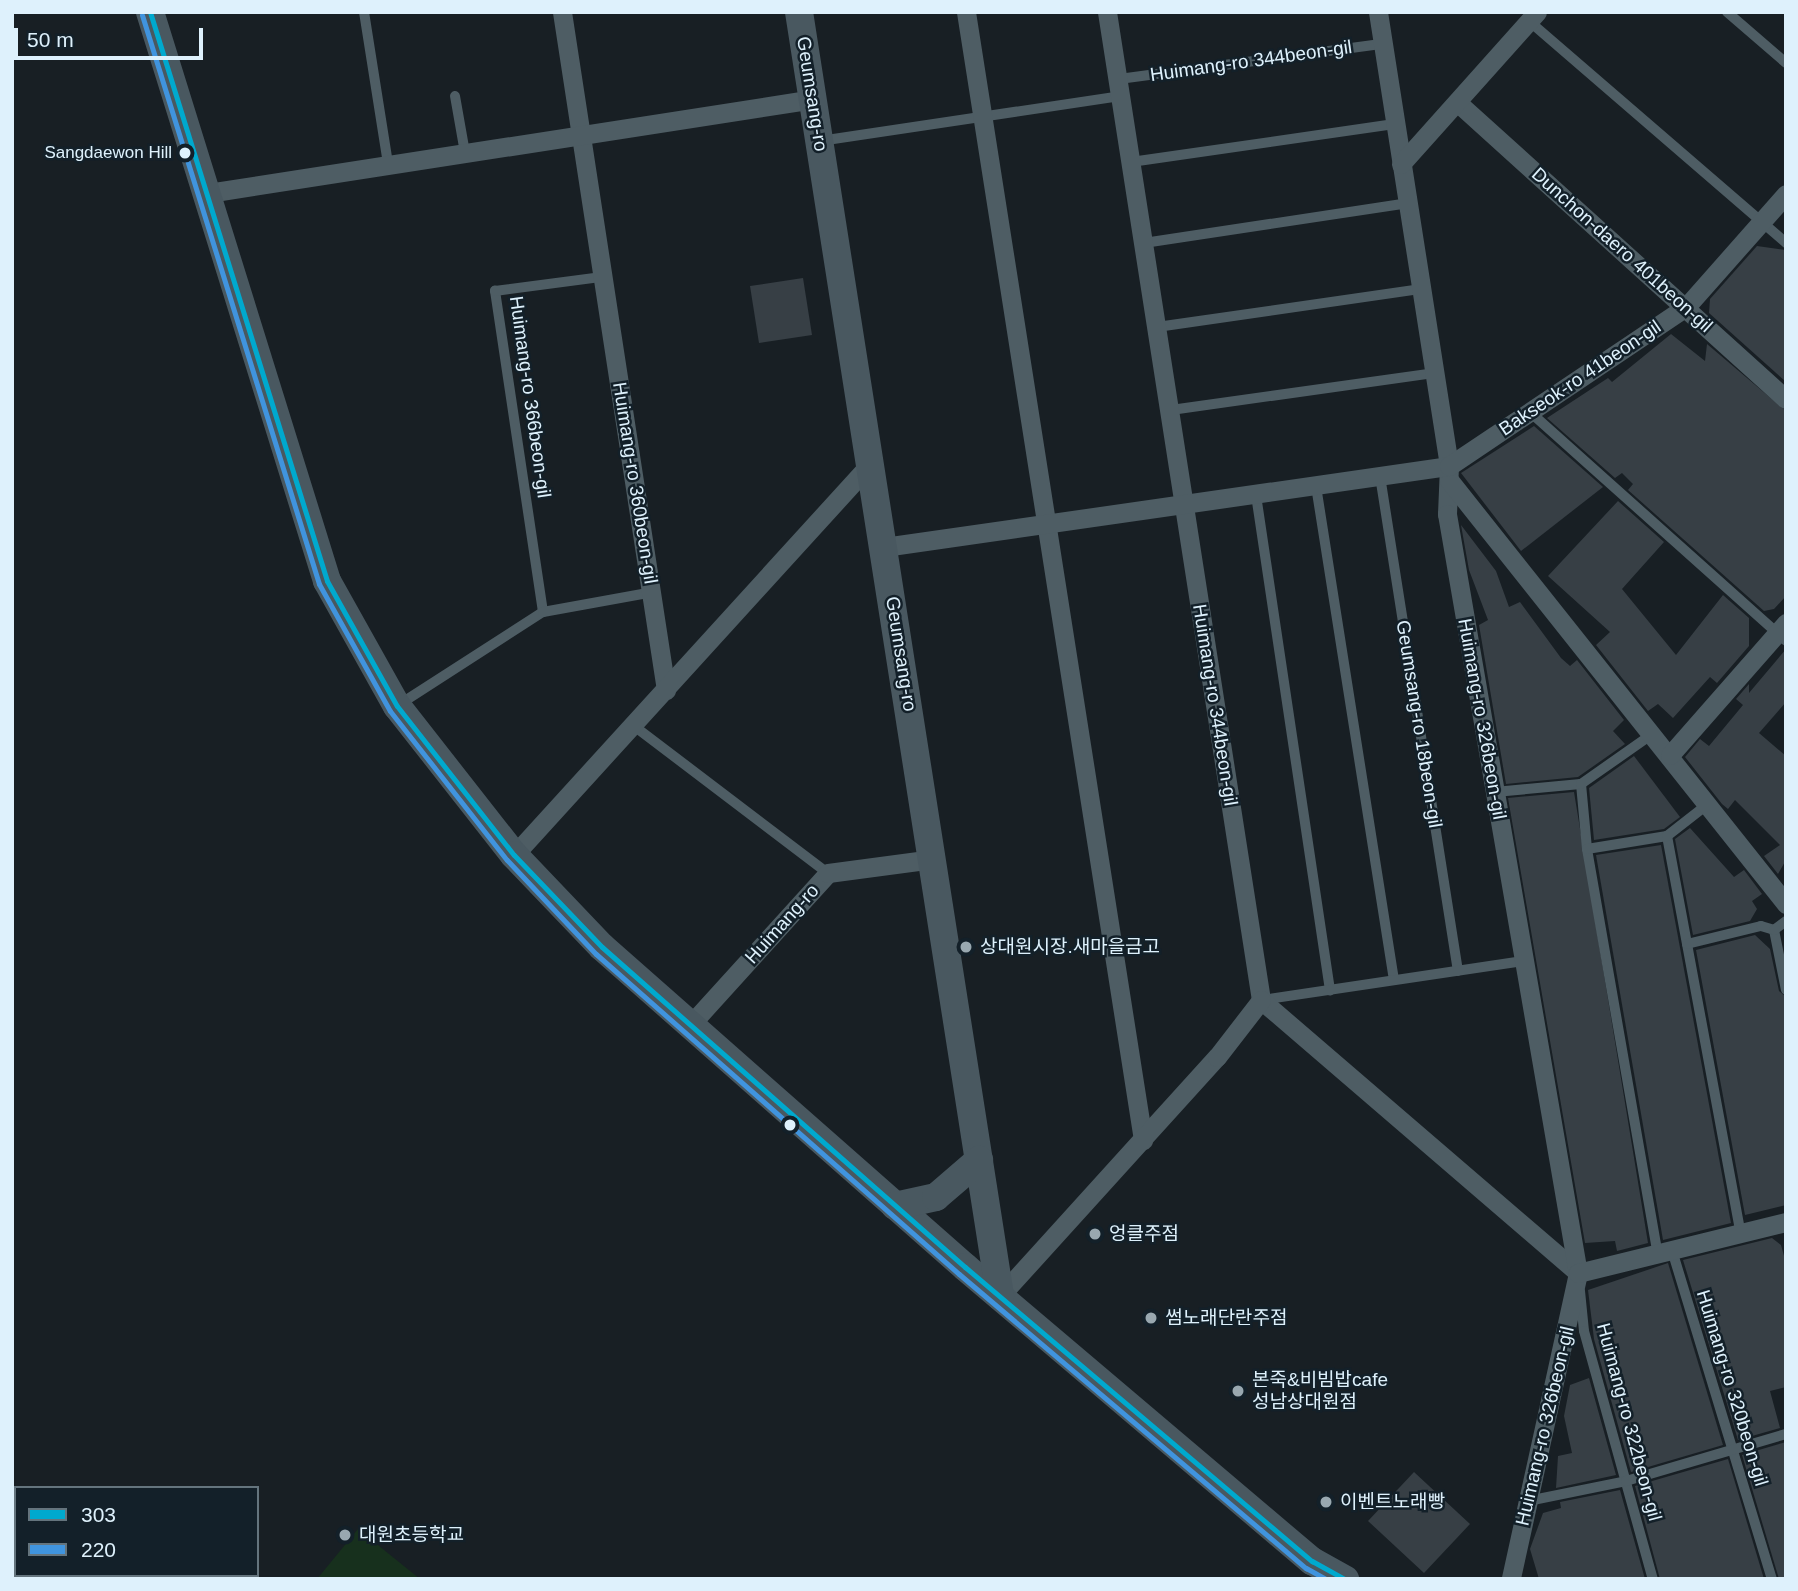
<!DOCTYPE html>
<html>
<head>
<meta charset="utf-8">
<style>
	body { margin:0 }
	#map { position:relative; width:1798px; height:1591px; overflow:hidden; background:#181f24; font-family:Helvetica,"Noto Sans KR",sans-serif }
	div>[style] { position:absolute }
	.green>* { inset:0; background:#17301d }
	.building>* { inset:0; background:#373f45 }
	.lane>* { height:10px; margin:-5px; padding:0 5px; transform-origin:5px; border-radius:5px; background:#4e5d64 }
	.street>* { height:19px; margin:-9.5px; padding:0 9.5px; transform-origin:9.5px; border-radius:9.5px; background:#4e5d64 }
	.secondary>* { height:28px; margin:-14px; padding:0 14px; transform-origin:14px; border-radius:14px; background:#495860 }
	.bus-1>* { height:5px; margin:-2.5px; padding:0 2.5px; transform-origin:2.5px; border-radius:2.5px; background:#00a9ce }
	.bus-2>* { height:5px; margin:-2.5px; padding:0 2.5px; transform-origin:2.5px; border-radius:2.5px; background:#4094de }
	.dots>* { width:19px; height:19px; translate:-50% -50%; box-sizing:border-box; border:4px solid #132029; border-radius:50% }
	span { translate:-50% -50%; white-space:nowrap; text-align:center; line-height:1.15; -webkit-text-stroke:5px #132029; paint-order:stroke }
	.bus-label { font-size:17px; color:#def1fc }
	.right { translate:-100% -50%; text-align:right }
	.street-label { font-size:19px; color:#def1fc }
	.poi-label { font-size:19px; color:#def1fc }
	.left { translate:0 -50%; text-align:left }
	.frame { position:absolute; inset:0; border:14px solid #def1fc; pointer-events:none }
	.legend { position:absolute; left:14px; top:1486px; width:245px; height:91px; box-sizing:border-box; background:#132029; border:2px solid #64747d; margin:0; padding:9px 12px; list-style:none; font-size:21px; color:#def1fc }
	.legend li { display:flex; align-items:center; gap:14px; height:35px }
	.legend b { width:35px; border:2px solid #64747d }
	.scale { position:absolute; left:14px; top:28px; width:189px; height:32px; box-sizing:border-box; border:4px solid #def1fc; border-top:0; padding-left:9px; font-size:21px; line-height:24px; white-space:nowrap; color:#def1fc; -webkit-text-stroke:5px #132029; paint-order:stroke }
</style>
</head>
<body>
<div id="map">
	<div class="green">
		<div style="clip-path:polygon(358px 1529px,420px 1579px,317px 1579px)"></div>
	</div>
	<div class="building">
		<div style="clip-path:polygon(1757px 246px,1786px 250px,1786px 382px,1709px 313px,1710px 299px)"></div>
		<div style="clip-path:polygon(803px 278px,812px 335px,759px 343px,750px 286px)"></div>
		<div style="clip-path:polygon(1671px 334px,1705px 361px,1707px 344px,1786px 411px,1786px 596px,1774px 609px,1764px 611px,1628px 490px,1633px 484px,1622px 473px,1615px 478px,1547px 418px,1608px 378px,1612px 382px)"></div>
		<div style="clip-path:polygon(1534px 426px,1603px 487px,1521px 551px,1461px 473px)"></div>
		<div style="clip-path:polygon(1618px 501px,1664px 542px,1622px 589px,1676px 655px,1723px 595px,1749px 618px,1749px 646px,1717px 683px,1710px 677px,1673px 718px,1658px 704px,1648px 711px,1596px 645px,1610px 632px,1548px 576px)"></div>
		<div style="clip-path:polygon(1461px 525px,1496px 571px,1509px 607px,1520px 602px,1561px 658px,1570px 666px,1577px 660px,1624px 720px,1613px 731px,1625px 744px,1578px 777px,1506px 784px,1479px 625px,1488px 620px,1469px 570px)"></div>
		<div style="clip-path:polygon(1786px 649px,1786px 702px,1759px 733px,1786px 756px,1786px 860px,1778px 874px,1764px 856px,1780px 845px,1735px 800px,1728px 809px,1722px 804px,1685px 757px,1700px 739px,1709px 746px,1743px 705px,1736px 699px,1749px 684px,1749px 693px)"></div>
		<div style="clip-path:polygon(1634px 756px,1680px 817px,1664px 829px,1594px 840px,1589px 788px)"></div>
		<div style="clip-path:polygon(1574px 792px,1648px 1243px,1617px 1251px,1615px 1241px,1585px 1243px,1508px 798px)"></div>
		<div style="clip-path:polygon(1690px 828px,1734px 877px,1744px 870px,1762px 894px,1752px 901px,1757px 909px,1750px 921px,1693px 935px,1675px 839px)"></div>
		<div style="clip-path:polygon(1661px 845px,1731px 1223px,1663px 1240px,1596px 855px)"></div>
		<div style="clip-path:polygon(1755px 935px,1770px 949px,1779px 991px,1786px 997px,1786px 1205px,1745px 1215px,1696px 950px)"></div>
		<div style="clip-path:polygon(1772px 1238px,1781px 1245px,1786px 1263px,1786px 1387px,1770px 1391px,1780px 1428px,1738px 1440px,1683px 1260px)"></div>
		<div style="clip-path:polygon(1668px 1263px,1723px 1445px,1631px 1472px,1594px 1339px,1588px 1290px)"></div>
		<div style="clip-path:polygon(1589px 1378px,1616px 1475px,1556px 1488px,1558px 1456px,1572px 1453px,1564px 1416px,1570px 1385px)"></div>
		<div style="clip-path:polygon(1786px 1442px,1786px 1579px,1779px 1579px,1742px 1455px)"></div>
		<div style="clip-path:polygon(1728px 1459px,1764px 1579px,1660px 1579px,1635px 1486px)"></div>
		<div style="clip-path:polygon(1414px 1472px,1470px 1524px,1424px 1573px,1368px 1521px)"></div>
		<div style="clip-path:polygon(1620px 1490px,1645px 1579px,1539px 1579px,1530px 1549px,1543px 1513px,1561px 1508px,1560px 1502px)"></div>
	</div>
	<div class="lane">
		<div style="left:364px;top:12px;width:153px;rotate:81deg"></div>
		<div style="left:1727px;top:12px;width:78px;rotate:40.8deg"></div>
		<div style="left:1529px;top:21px;width:340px;rotate:40.8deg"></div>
		<div style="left:1119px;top:79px;width:266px;rotate:-7.6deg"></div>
		<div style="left:455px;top:96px;width:58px;rotate:80deg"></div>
		<div style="left:820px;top:141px;width:305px;rotate:-8.5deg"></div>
		<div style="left:1131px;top:162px;width:266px;rotate:-8.2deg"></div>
		<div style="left:1144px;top:243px;width:266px;rotate:-8.6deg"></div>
		<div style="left:1157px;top:327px;width:267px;rotate:-8.2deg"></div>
		<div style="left:1171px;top:410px;width:265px;rotate:-8deg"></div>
		<div style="left:1530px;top:412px;width:343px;rotate:41.8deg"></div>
		<div style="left:1380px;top:476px;width:501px;rotate:81.05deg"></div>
		<div style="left:1316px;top:486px;width:500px;rotate:81.03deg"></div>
		<div style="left:1256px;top:495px;width:501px;rotate:81.5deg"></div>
		<div style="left:543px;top:612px;width:325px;rotate:-98.5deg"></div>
		<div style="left:495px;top:291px;width:108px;rotate:-7.5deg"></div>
		<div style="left:400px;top:704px;width:170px;rotate:-32.8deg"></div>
		<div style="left:543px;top:612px;width:112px;rotate:-10.3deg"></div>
		<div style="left:634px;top:726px;width:243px;rotate:37.2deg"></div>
		<div style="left:1581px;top:784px;width:65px;rotate:84.7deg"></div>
		<div style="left:1587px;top:849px;width:407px;rotate:80.1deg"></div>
		<div style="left:1495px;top:792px;width:86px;rotate:-5.3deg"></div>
		<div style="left:1581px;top:784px;width:82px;rotate:-35deg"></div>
		<div style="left:1667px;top:836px;width:402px;rotate:79.5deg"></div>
		<div style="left:1587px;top:849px;width:81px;rotate:-9.2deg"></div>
		<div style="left:1667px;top:836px;width:52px;rotate:-38deg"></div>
		<div style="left:1774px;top:930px;width:61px;rotate:78.7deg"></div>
		<div style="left:1687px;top:944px;width:76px;rotate:-13.7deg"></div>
		<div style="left:1761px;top:926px;width:14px;rotate:17deg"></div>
		<div style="left:1774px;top:930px;width:15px;rotate:-37deg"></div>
		<div style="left:1262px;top:1000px;width:264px;rotate:-8.5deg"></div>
		<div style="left:1671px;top:1247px;width:347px;rotate:73.1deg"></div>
		<div style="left:1580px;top:1291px;width:40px;rotate:84.3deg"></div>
		<div style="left:1584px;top:1331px;width:257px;rotate:74.5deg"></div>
		<div style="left:1528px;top:1501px;width:100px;rotate:-11.5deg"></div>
		<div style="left:1626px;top:1481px;width:167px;rotate:-16.4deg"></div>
	</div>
	<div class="street">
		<div style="left:562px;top:12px;width:686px;rotate:81.28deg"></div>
		<div style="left:966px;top:12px;width:1142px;rotate:81.08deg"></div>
		<div style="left:1107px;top:12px;width:1000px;rotate:81.14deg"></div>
		<div style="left:1261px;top:1000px;width:418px;rotate:40.7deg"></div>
		<div style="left:1378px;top:12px;width:460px;rotate:81.1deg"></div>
		<div style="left:1449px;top:466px;width:48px;rotate:92.4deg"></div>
		<div style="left:1447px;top:514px;width:770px;rotate:80.21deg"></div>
		<div style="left:1578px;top:1273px;width:313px;rotate:102.4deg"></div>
		<div style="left:1457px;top:102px;width:443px;rotate:42.1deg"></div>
		<div style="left:1401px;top:164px;width:204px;rotate:-48.2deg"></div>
		<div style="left:208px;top:193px;width:613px;rotate:-8.82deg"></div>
		<div style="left:1449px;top:480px;width:542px;rotate:51.52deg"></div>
		<div style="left:884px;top:547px;width:571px;rotate:-8.16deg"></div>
		<div style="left:1449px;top:466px;width:285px;rotate:-33.9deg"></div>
		<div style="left:1686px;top:307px;width:151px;rotate:-48.5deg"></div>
		<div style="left:1670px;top:755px;width:176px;rotate:-48.7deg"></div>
		<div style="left:514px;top:855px;width:530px;rotate:-47.68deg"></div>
		<div style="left:692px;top:1023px;width:202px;rotate:-47.8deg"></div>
		<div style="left:828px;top:873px;width:106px;rotate:-7.6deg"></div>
		<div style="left:1578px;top:1273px;width:214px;rotate:-13.8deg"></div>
		<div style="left:1000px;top:1296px;width:323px;rotate:-47.8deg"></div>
		<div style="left:1217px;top:1057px;width:72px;rotate:-52.3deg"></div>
	</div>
	<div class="secondary">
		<div style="left:150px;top:12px;width:596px;rotate:72.72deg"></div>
		<div style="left:327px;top:581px;width:143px;rotate:60.8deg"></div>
		<div style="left:397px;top:706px;width:189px;rotate:51.9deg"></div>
		<div style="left:514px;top:855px;width:127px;rotate:46.3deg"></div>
		<div style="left:602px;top:947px;width:484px;rotate:41.4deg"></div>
		<div style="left:965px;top:1267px;width:455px;rotate:40.3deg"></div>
		<div style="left:1312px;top:1561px;width:38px;rotate:29deg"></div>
		<div style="left:799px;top:12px;width:1300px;rotate:81.1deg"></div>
		<div style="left:895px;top:1206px;width:42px;rotate:-12.4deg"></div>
		<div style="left:936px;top:1197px;width:57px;rotate:-40.7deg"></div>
	</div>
	<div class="bus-1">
		<div style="left:150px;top:12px;width:596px;rotate:72.72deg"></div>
		<div style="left:327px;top:581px;width:143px;rotate:60.8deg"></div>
		<div style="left:397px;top:706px;width:189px;rotate:51.9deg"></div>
		<div style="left:514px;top:855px;width:127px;rotate:46.3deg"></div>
		<div style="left:602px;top:947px;width:484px;rotate:41.4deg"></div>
		<div style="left:965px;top:1267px;width:455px;rotate:40.3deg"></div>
		<div style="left:1312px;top:1561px;width:38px;rotate:29deg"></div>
	</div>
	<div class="bus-2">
		<div style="left:142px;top:15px;width:596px;rotate:72.72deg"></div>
		<div style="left:319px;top:584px;width:145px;rotate:60.8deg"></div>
		<div style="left:390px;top:711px;width:189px;rotate:51.9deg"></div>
		<div style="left:507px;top:860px;width:129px;rotate:46.6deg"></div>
		<div style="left:596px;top:954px;width:484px;rotate:41.4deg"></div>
		<div style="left:959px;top:1274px;width:455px;rotate:40.3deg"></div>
		<div style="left:1306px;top:1568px;width:23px;rotate:29deg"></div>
	</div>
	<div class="dots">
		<div style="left:185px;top:153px;background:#def1fc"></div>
		<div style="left:966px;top:947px;background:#99a8b0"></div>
		<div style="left:790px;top:1125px;background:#def1fc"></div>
		<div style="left:1095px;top:1234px;background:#99a8b0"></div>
		<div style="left:1151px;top:1318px;background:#99a8b0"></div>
		<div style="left:1238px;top:1391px;background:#99a8b0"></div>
		<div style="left:1326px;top:1502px;background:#99a8b0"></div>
		<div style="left:345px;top:1535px;background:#99a8b0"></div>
	</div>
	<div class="bus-label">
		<span class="right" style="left:172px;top:153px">Sangdaewon Hill</span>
	</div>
	<div class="street-label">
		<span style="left:1251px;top:61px;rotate:-8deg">Huimang-ro 344beon-gil</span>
		<span style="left:812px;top:94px;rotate:81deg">Geumsang-ro</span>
		<span style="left:1622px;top:250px;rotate:42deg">Dunchon-daero 401beon-gil</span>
		<span style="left:1580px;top:378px;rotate:-34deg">Bakseok-ro 41beon-gil</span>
		<span style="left:530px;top:397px;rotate:82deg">Huimang-ro 366beon-gil</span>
		<span style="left:635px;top:483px;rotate:81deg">Huimang-ro 360beon-gil</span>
		<span style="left:901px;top:654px;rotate:81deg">Geumsang-ro</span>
		<span style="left:1215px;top:705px;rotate:81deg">Huimang-ro 344beon-gil</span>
		<span style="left:1482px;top:719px;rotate:80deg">Huimang-ro 326beon-gil</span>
		<span style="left:1419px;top:724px;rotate:81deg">Geumsang-ro 18beon-gil</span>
		<span style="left:782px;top:924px;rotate:-48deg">Huimang-ro</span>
		<span style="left:1732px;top:1388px;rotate:73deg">Huimang-ro 320beon-gil</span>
		<span style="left:1629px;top:1422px;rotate:75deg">Huimang-ro 322beon-gil</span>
		<span style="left:1545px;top:1426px;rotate:-77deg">Huimang-ro 326beon-gil</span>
	</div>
	<div class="poi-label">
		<span class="left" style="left:980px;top:947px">상대원시장.새마을금고</span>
		<span class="left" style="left:1109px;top:1234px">엉클주점</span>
		<span class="left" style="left:1165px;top:1318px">썸노래단란주점</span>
		<span class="left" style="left:1252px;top:1391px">본죽&amp;비빔밥cafe<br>성남상대원점</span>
		<span class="left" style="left:1340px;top:1502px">이벤트노래빵</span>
		<span class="left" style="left:359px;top:1535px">대원초등학교</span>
	</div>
	<div class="frame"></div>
	<ul class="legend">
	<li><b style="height:9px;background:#00a9ce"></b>303</li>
	<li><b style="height:9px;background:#4094de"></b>220</li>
	</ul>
	<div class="scale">50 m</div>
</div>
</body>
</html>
